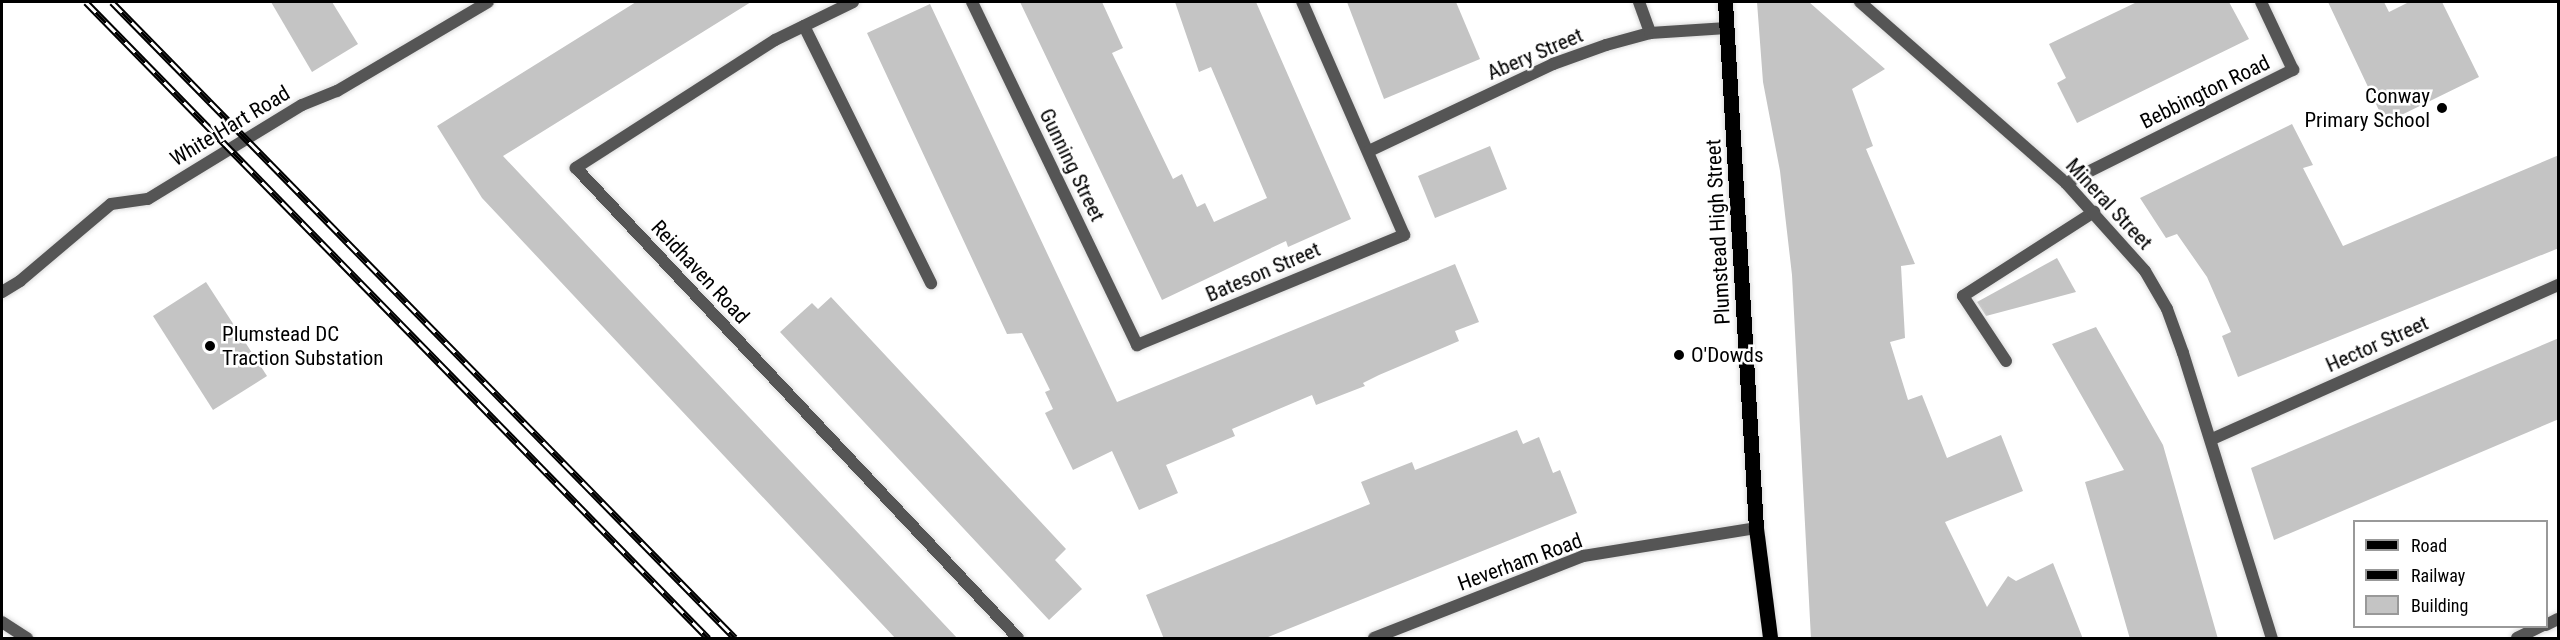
<!DOCTYPE html>
<html>
<head>
<meta charset="utf-8">
<style>
	body { margin:0 }
	#map { position:relative; width:2560px; height:640px; overflow:hidden; background:#fff; font-family:"Roboto Condensed",sans-serif }
	div>[style] { position:absolute }
	.building>* { inset:0; background:#c4c4c4 }
	.roads { filter:drop-shadow(0 0 2px #dbdbdb) drop-shadow(0 0 2px #dbdbdb) }
	.lane>* { height:12px; margin:-6px; padding:0 6px; transform-origin:6px; border-radius:6px; background:#555 }
	.street>* { height:12px; margin:-6px; padding:0 6px; transform-origin:6px; border-radius:6px; background:#555 }
	.primary>* { height:15px; margin:-7.5px; padding:0 7.5px; transform-origin:7.5px; border-radius:7.5px; background:#000 }
	.rail>* { height:7px; margin-top:-3.5px; transform-origin:0; background:repeating-linear-gradient(90deg,#fff 0 14px,#000 0 28px); box-sizing:border-box; border-block:2px solid #000 }
	.dots>* { width:16px; height:16px; translate:-50% -50%; box-sizing:border-box; border:3px solid #fff; border-radius:50% }
	span { translate:-50% -50%; white-space:nowrap; text-align:center; line-height:1.15; -webkit-text-stroke:5px #fff; paint-order:stroke }
	.street-label { font-size:21px; color:#000 }
	.poi-label { font-size:21px; color:#000 }
	.right { translate:-100% -50%; text-align:right }
	.left { translate:0 -50%; text-align:left }
	.frame { position:absolute; inset:0; border:3px solid #000; pointer-events:none }
	.legend { position:absolute; left:2353px; top:520px; width:195px; height:108px; box-sizing:border-box; background:#fff; border:2px solid #999; margin:0; padding:8px 10px; list-style:none; font-size:18px; color:#000 }
	.legend li { display:flex; align-items:center; gap:12px; height:30px }
	.legend b { width:30px; border:2px solid #999 }
</style>
</head>
<body>
<div id="map">
	<div class="building">
		<div style="clip-path:polygon(271px 2px,332px 2px,358px 44px,312px 72px)"></div>
		<div style="clip-path:polygon(636px 2px,751px 2px,503px 156px,958px 639px,896px 639px,482px 198px,437px 126px)"></div>
		<div style="clip-path:polygon(1020px 2px,1102px 2px,1123px 48px,1112px 53px,1173px 179px,1182px 174px,1197px 207px,1205px 203px,1214px 222px,1267px 198px,1211px 67px,1199px 72px,1175px 2px,1256px 2px,1351px 219px,1288px 247px,1286px 241px,1162px 300px)"></div>
		<div style="clip-path:polygon(1347px 2px,1456px 2px,1480px 59px,1384px 99px)"></div>
		<div style="clip-path:polygon(1757px 2px,1809px 2px,1885px 69px,1852px 89px,1873px 146px,1866px 149px,1915px 264px,1901px 266px,1905px 338px,1890px 342px,1908px 400px,1922px 395px,1947px 458px,2001px 435px,2023px 491px,1945px 522px,1987px 607px,2008px 576px,2016px 581px,2053px 563px,2083px 639px,1811px 639px,1792px 275px,1780px 171px,1763px 82px)"></div>
		<div style="clip-path:polygon(2137px 2px,2229px 2px,2249px 39px,2077px 123px,2057px 83px,2066px 78px,2049px 44px)"></div>
		<div style="clip-path:polygon(2328px 2px,2384px 2px,2389px 12px,2409px 2px,2442px 2px,2479px 77px,2385px 123px)"></div>
		<div style="clip-path:polygon(930px 4px,1117px 402px,1455px 264px,1479px 322px,1455px 331px,1459px 341px,1379px 375px,1363px 383px,1365px 386px,1316px 405px,1312px 395px,1232px 429px,1235px 436px,1166px 465px,1178px 493px,1139px 510px,1112px 451px,1073px 470px,1045px 413px,1053px 409px,1045px 392px,1050px 390px,1022px 333px,1007px 334px,867px 33px)"></div>
		<div style="clip-path:polygon(2292px 124px,2313px 165px,2303px 168px,2343px 246px,2559px 155px,2559px 248px,2238px 377px,2222px 336px,2231px 332px,2207px 277px,2177px 234px,2166px 238px,2140px 198px)"></div>
		<div style="clip-path:polygon(1490px 146px,1507px 189px,1435px 218px,1418px 176px)"></div>
		<div style="clip-path:polygon(2057px 258px,2076px 292px,1986px 316px,1977px 302px)"></div>
		<div style="clip-path:polygon(206px 282px,267px 376px,213px 410px,153px 316px)"></div>
		<div style="clip-path:polygon(831px 297px,1066px 549px,1055px 560px,1082px 589px,1049px 620px,780px 332px,812px 303px,818px 309px)"></div>
		<div style="clip-path:polygon(2096px 327px,2163px 445px,2218px 639px,2130px 639px,2085px 482px,2124px 470px,2052px 344px)"></div>
		<div style="clip-path:polygon(2559px 338px,2559px 419px,2274px 540px,2251px 468px)"></div>
		<div style="clip-path:polygon(1517px 430px,1523px 444px,1539px 437px,1553px 473px,1560px 470px,1577px 513px,1263px 639px,1164px 639px,1146px 595px,1370px 504px,1361px 482px,1412px 462px,1415px 470px)"></div>
	</div>
	<div class="roads">
		<div class="lane">
			<div style="left:1639px;top:2px;width:33px;rotate:70deg"></div>
			<div style="left:804px;top:26px;width:287px;rotate:63.7deg"></div>
			<div style="left:2006px;top:361px;width:78px;rotate:-123.5deg"></div>
			<div style="left:1963px;top:296px;width:156px;rotate:-32.7deg"></div>
			<div style="left:2px;top:622px;width:30px;rotate:33deg"></div>
		</div>
		<div class="street">
			<div style="left:853px;top:2px;width:87px;rotate:154deg"></div>
			<div style="left:775px;top:40px;width:237px;rotate:147.3deg"></div>
			<div style="left:576px;top:168px;width:645px;rotate:46.76deg"></div>
			<div style="left:972px;top:2px;width:381px;rotate:64.3deg"></div>
			<div style="left:1137px;top:345px;width:289px;rotate:-22.4deg"></div>
			<div style="left:1404px;top:235px;width:254px;rotate:-113.6deg"></div>
			<div style="left:1860px;top:2px;width:274px;rotate:41.3deg"></div>
			<div style="left:2066px;top:183px;width:118px;rotate:48.1deg"></div>
			<div style="left:2145px;top:271px;width:44px;rotate:59.9deg"></div>
			<div style="left:2167px;top:309px;width:47px;rotate:70deg"></div>
			<div style="left:2183px;top:353px;width:299px;rotate:72.7deg"></div>
			<div style="left:1369px;top:151px;width:204px;rotate:-25.3deg"></div>
			<div style="left:1553px;top:64px;width:56px;rotate:-19.7deg"></div>
			<div style="left:1606px;top:45px;width:46px;rotate:-15.3deg"></div>
			<div style="left:1650px;top:33px;width:77px;rotate:-3.7deg"></div>
			<div style="left:2066px;top:183px;width:254px;rotate:-26.5deg"></div>
			<div style="left:2293px;top:70px;width:75px;rotate:-115.2deg"></div>
			<div style="left:2px;top:292px;width:21px;rotate:-31deg"></div>
			<div style="left:20px;top:281px;width:119px;rotate:-40.2deg"></div>
			<div style="left:111px;top:204px;width:37px;rotate:-8deg"></div>
			<div style="left:148px;top:199px;width:180px;rotate:-31.4deg"></div>
			<div style="left:302px;top:105px;width:38px;rotate:-22deg"></div>
			<div style="left:337px;top:91px;width:175px;rotate:-30.5deg"></div>
			<div style="left:2212px;top:439px;width:379px;rotate:-24deg"></div>
			<div style="left:2546px;top:625px;width:13px;rotate:-27deg"></div>
			<div style="left:1374px;top:638px;width:225px;rotate:-21.4deg"></div>
			<div style="left:1583px;top:556px;width:175px;rotate:-9.2deg"></div>
			<div style="left:2517px;top:638px;width:28px;rotate:-26deg"></div>
		</div>
		<div class="primary">
			<div style="left:1725px;top:2px;width:527px;rotate:86.63deg"></div>
			<div style="left:1756px;top:528px;width:111px;rotate:82.7deg"></div>
		</div>
	</div>
	<div class="rail">
		<div style="left:86px;top:2px;width:890px;rotate:45.64deg"></div>
		<div style="left:112px;top:2px;width:890px;rotate:45.59deg"></div>
	</div>
	<div class="dots">
		<div style="left:2442px;top:108px;background:#000"></div>
		<div style="left:210px;top:346px;background:#000"></div>
		<div style="left:1679px;top:355px;background:#000"></div>
	</div>
	<div class="street-label">
		<span style="left:1535px;top:54px;rotate:-23deg">Abery Street</span>
		<span style="left:2205px;top:92px;rotate:-26deg">Bebbington Road</span>
		<span style="left:230px;top:126px;rotate:-31deg">White Hart Road</span>
		<span style="left:1072px;top:165px;rotate:64deg">Gunning Street</span>
		<span style="left:2109px;top:204px;rotate:47deg">Mineral Street</span>
		<span style="left:1718px;top:232px;rotate:-93deg">Plumstead High Street</span>
		<span style="left:700px;top:272px;rotate:47deg">Reidhaven Road</span>
		<span style="left:1263px;top:272px;rotate:-23deg">Bateson Street</span>
		<span style="left:2377px;top:344px;rotate:-24deg">Hector Street</span>
		<span style="left:1520px;top:562px;rotate:-20deg">Heverham Road</span>
	</div>
	<div class="poi-label">
		<span class="right" style="left:2430px;top:108px">Conway<br>Primary School</span>
		<span class="left" style="left:222px;top:346px">Plumstead DC<br>Traction Substation</span>
		<span class="left" style="left:1691px;top:355px">O'Dowds</span>
	</div>
	<div class="frame"></div>
	<ul class="legend">
	<li><b style="height:8px;background:#000"></b>Road</li>
	<li><b style="height:8px;background:#000"></b>Railway</li>
	<li><b style="height:16px;background:#c4c4c4"></b>Building</li>
	</ul>
</div>
</body>
</html>
